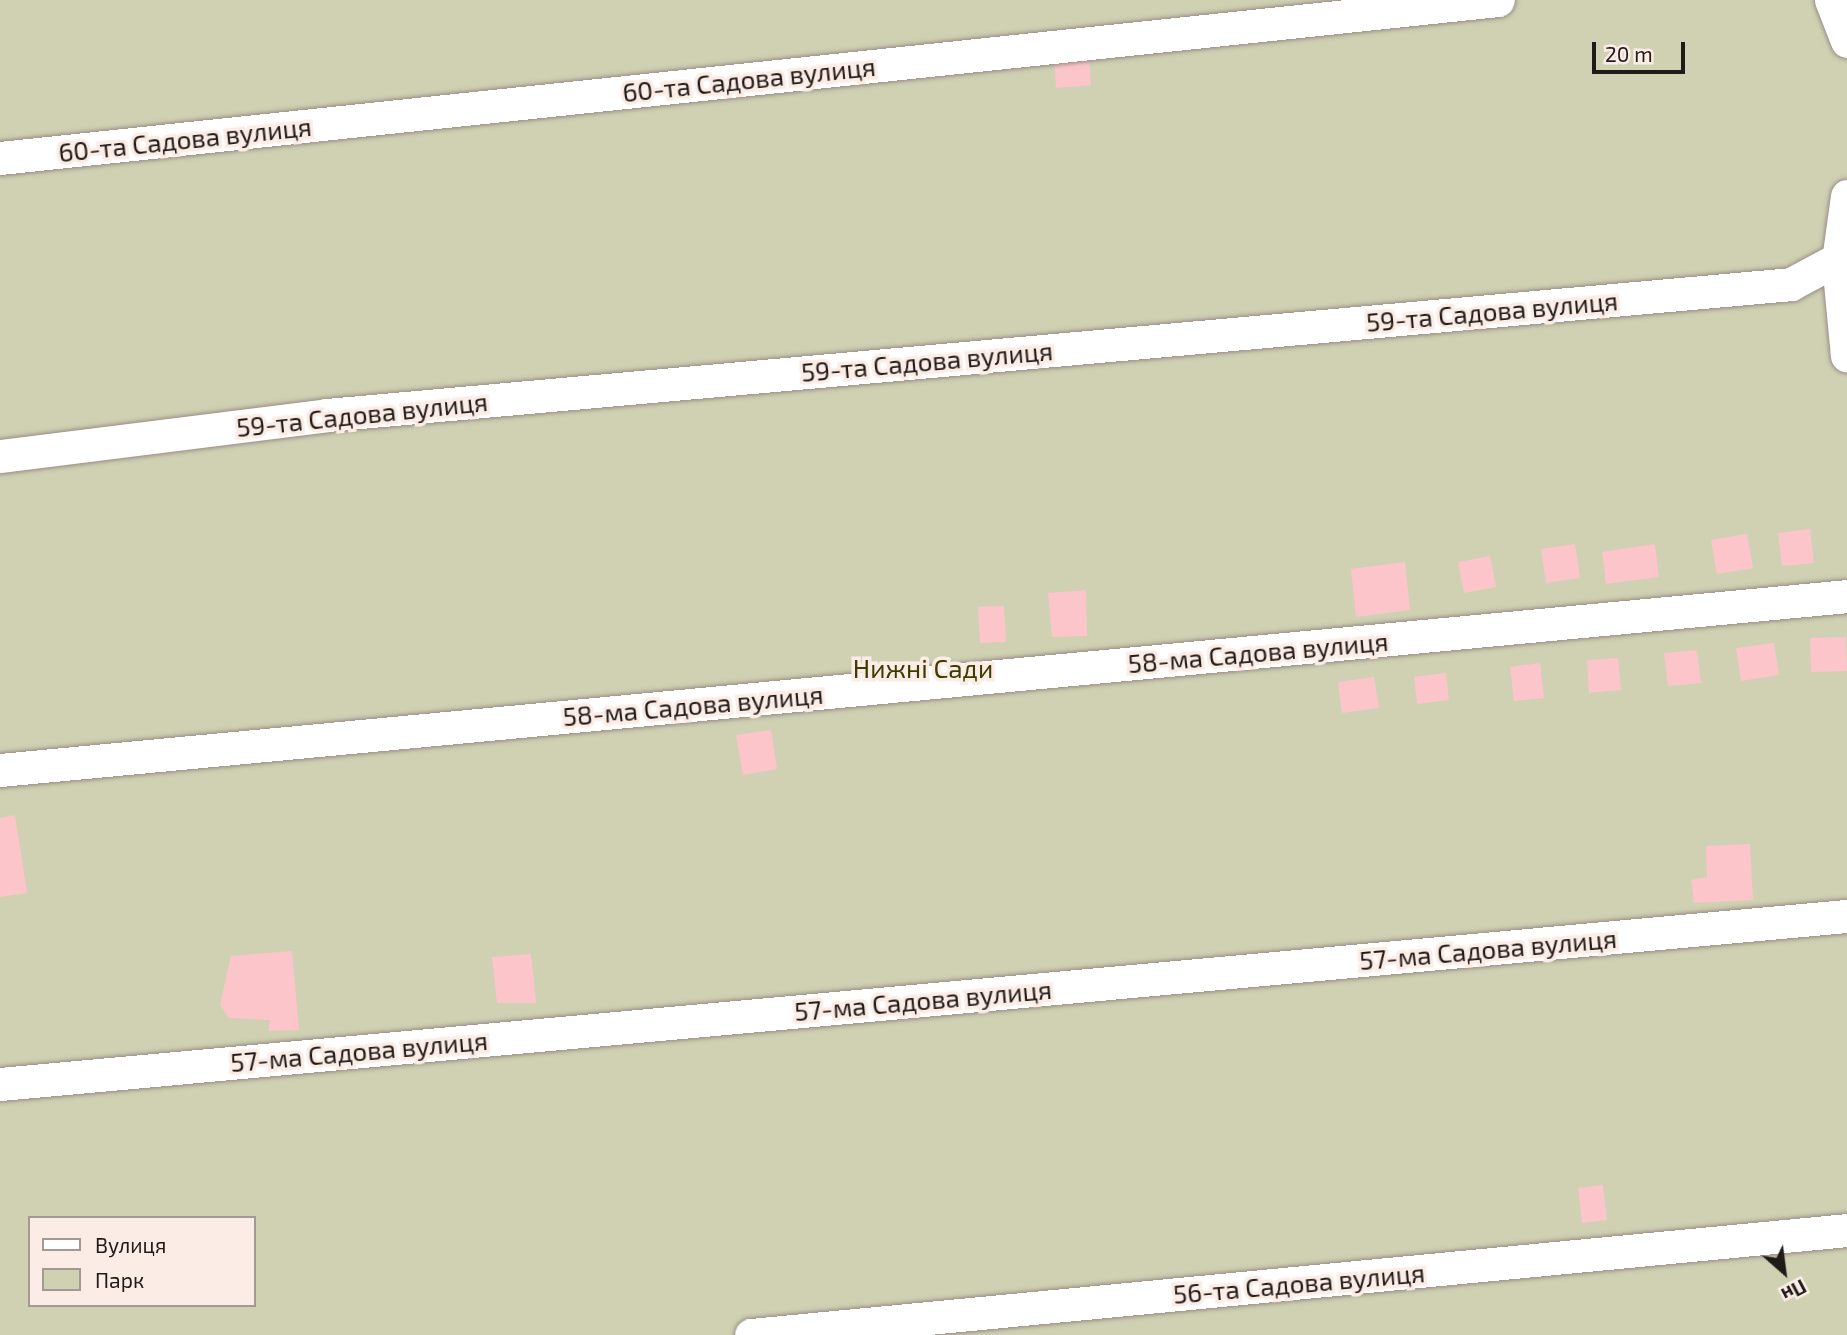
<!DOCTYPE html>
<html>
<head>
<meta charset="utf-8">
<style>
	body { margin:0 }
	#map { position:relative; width:1847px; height:1335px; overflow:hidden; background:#fbede6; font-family:"Exo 2",sans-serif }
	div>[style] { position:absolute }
	.green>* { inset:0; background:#cfd1b2 }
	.building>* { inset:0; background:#fcc5ca }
	.roads { filter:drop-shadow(0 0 2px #9a8c87) drop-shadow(0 0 2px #9a8c87) }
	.minor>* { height:33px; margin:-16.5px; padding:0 16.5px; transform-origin:16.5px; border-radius:16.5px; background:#fff }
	span { translate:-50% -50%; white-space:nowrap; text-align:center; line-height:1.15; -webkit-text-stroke:7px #fbede6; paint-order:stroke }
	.street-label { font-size:26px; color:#201b18 }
	.park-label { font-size:26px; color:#3c3b00 }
	.legend { position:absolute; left:28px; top:1216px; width:228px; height:91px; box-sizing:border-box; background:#fbede6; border:2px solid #a39994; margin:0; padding:9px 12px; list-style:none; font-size:21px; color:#201b18 }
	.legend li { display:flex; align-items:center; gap:14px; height:35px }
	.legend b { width:35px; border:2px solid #a39994 }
	.north { position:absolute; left:1749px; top:1237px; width:70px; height:70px; -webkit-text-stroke:5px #fbede6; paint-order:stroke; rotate:152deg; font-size:19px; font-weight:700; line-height:28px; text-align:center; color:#201b18 }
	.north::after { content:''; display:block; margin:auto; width:24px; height:32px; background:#201b18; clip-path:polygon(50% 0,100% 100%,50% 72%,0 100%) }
	.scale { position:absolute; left:1592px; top:42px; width:93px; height:32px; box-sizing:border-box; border:4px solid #201b18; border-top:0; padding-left:9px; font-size:21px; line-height:24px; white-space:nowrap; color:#201b18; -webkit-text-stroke:5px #fbede6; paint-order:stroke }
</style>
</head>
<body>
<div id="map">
	<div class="green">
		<div style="clip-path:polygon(evenodd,0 0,1847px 0,1847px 1335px,0 1335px,0 0,30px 1218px,254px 1218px,254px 1305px,30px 1305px,30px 1218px)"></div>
	</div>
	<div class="building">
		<div style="clip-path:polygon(1089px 56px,1091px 85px,1056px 88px,1054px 59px)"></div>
		<div style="clip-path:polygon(1810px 529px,1814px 563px,1782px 566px,1778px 533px)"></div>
		<div style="clip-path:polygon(1747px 534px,1753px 568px,1717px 574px,1711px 540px)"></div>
		<div style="clip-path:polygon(1575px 544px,1580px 578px,1546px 583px,1541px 549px)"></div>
		<div style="clip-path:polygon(1655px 544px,1659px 577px,1606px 584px,1602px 552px)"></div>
		<div style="clip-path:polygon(1490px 556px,1496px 587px,1464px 593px,1458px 562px)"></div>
		<div style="clip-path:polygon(1405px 562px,1410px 610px,1356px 617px,1351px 569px)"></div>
		<div style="clip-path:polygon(1086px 590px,1087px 636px,1052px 637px,1048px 593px)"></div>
		<div style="clip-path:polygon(1004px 606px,1006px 642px,980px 643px,978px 607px)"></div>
		<div style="clip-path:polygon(1846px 637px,1847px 671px,1811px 672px,1810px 638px)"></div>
		<div style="clip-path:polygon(1774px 643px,1779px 675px,1741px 681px,1736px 648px)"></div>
		<div style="clip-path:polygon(1697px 650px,1701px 683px,1668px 686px,1664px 653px)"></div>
		<div style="clip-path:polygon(1618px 658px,1621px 690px,1589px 693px,1587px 660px)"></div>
		<div style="clip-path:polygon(1540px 663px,1544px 698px,1514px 701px,1510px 667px)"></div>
		<div style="clip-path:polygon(1446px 673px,1449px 700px,1417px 704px,1414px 677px)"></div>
		<div style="clip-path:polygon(1374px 677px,1379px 708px,1342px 713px,1338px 682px)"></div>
		<div style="clip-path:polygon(771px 730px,777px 769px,743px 775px,736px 735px)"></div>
		<div style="clip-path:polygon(15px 815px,27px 893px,0 897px,0 818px)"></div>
		<div style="clip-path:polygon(1750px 844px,1753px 900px,1694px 903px,1691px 880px,1707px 877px,1706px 846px)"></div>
		<div style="clip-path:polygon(292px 951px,299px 1030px,268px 1031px,270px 1020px,229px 1018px,220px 1005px,231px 956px)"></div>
		<div style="clip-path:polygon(531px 954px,536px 1003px,497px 1003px,492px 957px)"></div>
		<div style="clip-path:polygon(1603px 1185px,1607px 1220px,1582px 1223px,1578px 1188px)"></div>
	</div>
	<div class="roads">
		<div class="minor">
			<div style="left:1831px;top:0;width:44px;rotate:68.7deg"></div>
			<div style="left:0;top:158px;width:1506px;rotate:-6.02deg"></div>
			<div style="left:1847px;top:196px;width:66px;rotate:97.9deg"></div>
			<div style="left:1838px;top:261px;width:95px;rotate:84.6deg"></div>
			<div style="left:0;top:456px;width:330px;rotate:-7.1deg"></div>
			<div style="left:327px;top:415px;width:1470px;rotate:-5.11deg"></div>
			<div style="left:1791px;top:284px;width:64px;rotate:-28.2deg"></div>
			<div style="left:0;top:770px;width:1855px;rotate:-5.38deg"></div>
			<div style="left:0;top:1084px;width:1855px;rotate:-5.2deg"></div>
			<div style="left:751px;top:1335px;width:1101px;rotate:-5.47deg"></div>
		</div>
	</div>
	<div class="street-label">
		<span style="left:749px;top:79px;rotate:-6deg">60-та Садова вулиця</span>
		<span style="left:185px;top:139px;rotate:-6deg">60-та Садова вулиця</span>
		<span style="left:1492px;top:311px;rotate:-5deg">59-та Садова вулиця</span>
		<span style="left:927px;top:361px;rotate:-5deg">59-та Садова вулиця</span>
		<span style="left:362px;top:414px;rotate:-6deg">59-та Садова вулиця</span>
		<span style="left:1258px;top:652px;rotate:-5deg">58-ма Садова вулиця</span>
		<span style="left:693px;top:705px;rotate:-5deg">58-ма Садова вулиця</span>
		<span style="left:1488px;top:949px;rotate:-5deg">57-ма Садова вулиця</span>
		<span style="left:923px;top:1000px;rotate:-5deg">57-ма Садова вулиця</span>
		<span style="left:359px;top:1051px;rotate:-5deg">57-ма Садова вулиця</span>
		<span style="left:1299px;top:1283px;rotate:-5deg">56-та Садова вулиця</span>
	</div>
	<div class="park-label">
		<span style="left:923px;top:668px">Нижні Сади</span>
	</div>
	<ul class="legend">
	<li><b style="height:9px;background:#fff"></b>Вулиця</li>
	<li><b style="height:19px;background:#cfd1b2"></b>Парк</li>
	</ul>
	<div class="north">Пн</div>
	<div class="scale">20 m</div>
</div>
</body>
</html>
